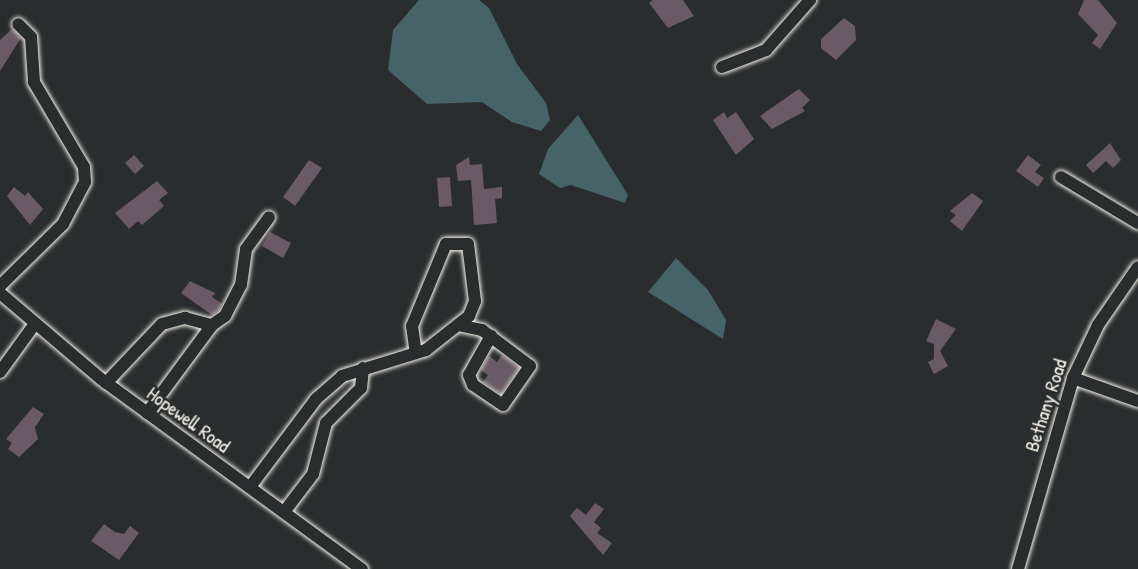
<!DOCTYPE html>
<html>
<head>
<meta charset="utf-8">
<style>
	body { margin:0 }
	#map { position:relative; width:1138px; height:569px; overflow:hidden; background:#2a2d2e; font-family:"Patrick Hand",sans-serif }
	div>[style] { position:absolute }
	.water>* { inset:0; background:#466369 }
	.building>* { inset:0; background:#6a5a65 }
	.roads { filter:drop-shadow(0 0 2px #f4f1e8) drop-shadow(0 0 2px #f4f1e8) }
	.minor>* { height:12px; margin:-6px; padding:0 6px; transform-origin:6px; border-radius:6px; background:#2a2d2e }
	span { translate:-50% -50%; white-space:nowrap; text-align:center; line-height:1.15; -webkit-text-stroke:5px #2a2d2e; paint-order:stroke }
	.street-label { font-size:20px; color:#f4f1e8 }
</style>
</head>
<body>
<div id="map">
	<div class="water">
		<div style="clip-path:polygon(419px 0,479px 0,489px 8px,517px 64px,546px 103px,550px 120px,541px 131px,512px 122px,482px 102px,427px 104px,388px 70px,393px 30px)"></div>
		<div style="clip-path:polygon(578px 115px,628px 195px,625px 203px,571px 185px,560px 188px,539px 174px,548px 149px)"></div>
		<div style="clip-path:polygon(676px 258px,708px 290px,726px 320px,723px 339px,648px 292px)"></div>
	</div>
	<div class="building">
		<div style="clip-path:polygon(653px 0,683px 0,694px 16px,668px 28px,649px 3px)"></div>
		<div style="clip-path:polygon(1084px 0,1098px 0,1117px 23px,1100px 49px,1092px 43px,1098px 35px,1078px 14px)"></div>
		<div style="clip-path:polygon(844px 18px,855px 26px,856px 40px,836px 60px,821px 48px,821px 39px)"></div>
		<div style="clip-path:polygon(12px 29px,21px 38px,0 71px,0 40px)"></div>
		<div style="clip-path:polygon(799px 89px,810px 100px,802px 108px,805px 111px,772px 129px,760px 116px)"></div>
		<div style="clip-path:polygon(724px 112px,727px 118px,736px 112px,754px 139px,736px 155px,713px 120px)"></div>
		<div style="clip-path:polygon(1110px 143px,1121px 160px,1113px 168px,1106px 161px,1093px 173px,1086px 165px)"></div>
		<div style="clip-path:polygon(134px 155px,144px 166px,135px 174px,125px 163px)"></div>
		<div style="clip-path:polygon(1028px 155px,1041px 165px,1035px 172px,1044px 178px,1038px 187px,1016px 171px)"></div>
		<div style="clip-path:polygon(469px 157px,470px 165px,482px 164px,484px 189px,502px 187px,502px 198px,495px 199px,497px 223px,474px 225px,471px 180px,458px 181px,456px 165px)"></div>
		<div style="clip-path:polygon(309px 160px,322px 168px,295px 206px,283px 197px)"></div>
		<div style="clip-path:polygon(450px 177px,452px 206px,439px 207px,437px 178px)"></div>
		<div style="clip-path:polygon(157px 181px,168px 193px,159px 200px,164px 206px,142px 225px,138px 221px,129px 229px,115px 213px)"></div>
		<div style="clip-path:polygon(14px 187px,25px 196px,28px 192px,43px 209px,30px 225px,7px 196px)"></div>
		<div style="clip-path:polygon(972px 193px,983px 201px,962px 231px,950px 221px,956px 215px,950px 211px)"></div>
		<div style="clip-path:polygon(270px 232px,291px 243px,283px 258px,262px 246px)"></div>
		<div style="clip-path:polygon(190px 281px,215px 293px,212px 297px,222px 304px,219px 310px,212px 315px,181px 293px)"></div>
		<div style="clip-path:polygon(936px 319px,956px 329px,940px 351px,948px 366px,934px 374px,928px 362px,934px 359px,934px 344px,926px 341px)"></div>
		<div style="clip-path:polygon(502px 355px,519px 368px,501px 394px,483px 382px,488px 375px,481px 370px,489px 356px,497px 362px)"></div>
		<div style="clip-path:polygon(33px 407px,44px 414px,35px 427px,38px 439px,19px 457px,8px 449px,12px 443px,6px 439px)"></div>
		<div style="clip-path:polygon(595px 503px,604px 509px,594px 522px,601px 528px,597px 533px,612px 543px,603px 555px,570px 516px,577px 508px,586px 515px)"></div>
		<div style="clip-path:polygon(104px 524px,115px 532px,124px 534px,130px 526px,139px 533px,119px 560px,91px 541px)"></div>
	</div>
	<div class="roads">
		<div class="minor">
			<div style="left:722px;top:67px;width:47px;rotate:-21.1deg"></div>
			<div style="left:766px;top:50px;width:67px;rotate:-48.7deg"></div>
			<div style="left:1061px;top:177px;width:90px;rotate:30.9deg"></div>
			<div style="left:0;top:286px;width:88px;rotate:-44.5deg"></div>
			<div style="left:63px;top:224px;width:47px;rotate:-62.4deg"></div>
			<div style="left:85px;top:182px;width:15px;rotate:-94deg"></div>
			<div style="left:84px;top:167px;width:99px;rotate:-120.5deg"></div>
			<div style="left:34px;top:82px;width:45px;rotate:-93.8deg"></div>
			<div style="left:31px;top:37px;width:18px;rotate:-135deg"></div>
			<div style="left:0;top:293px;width:133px;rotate:40.4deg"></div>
			<div style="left:101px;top:379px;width:323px;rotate:36.1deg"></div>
			<div style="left:458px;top:325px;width:25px;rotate:12deg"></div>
			<div style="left:482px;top:330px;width:60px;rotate:36.9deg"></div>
			<div style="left:530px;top:366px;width:47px;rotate:124.7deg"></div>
			<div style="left:503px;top:405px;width:36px;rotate:-146deg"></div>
			<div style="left:473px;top:385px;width:11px;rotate:-112deg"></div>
			<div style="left:469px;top:375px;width:45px;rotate:-60.6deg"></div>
			<div style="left:0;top:372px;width:58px;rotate:-54.1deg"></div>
			<div style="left:1073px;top:378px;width:69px;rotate:19.5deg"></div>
			<div style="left:106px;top:383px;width:81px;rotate:-46.5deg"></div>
			<div style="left:162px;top:324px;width:24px;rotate:-15deg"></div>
			<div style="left:185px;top:318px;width:28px;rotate:15deg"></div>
			<div style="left:147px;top:413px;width:109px;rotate:-53.5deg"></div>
			<div style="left:212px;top:325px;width:16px;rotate:-35deg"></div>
			<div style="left:225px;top:316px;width:35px;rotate:-63deg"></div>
			<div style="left:241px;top:285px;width:36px;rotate:-82deg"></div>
			<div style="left:246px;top:249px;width:39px;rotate:-54deg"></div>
			<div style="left:250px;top:487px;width:110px;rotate:-53.1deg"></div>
			<div style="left:316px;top:399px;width:35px;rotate:-41deg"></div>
			<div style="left:342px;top:376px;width:88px;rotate:-17.2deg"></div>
			<div style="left:426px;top:350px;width:55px;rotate:-38.3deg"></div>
			<div style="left:469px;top:316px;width:16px;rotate:-68deg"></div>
			<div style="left:475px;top:301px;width:57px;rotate:-97deg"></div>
			<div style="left:468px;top:244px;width:22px;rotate:180deg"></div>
			<div style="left:446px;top:244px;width:89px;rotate:112.5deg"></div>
			<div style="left:412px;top:326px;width:27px;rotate:82deg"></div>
			<div style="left:284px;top:512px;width:48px;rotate:-52.7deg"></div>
			<div style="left:313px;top:474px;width:53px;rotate:-75.7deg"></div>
			<div style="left:326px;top:423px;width:49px;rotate:-45deg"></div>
			<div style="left:361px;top:388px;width:20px;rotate:-84deg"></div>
			<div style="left:1018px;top:569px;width:199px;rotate:-73.9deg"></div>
			<div style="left:1073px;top:378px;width:59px;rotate:-64.7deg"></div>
			<div style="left:1098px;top:325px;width:70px;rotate:-55.4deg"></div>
		</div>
	</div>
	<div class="street-label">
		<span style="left:1045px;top:405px;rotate:-72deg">Bethany Road</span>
		<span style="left:189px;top:419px;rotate:36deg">Hopewell Road</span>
	</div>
</div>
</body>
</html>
